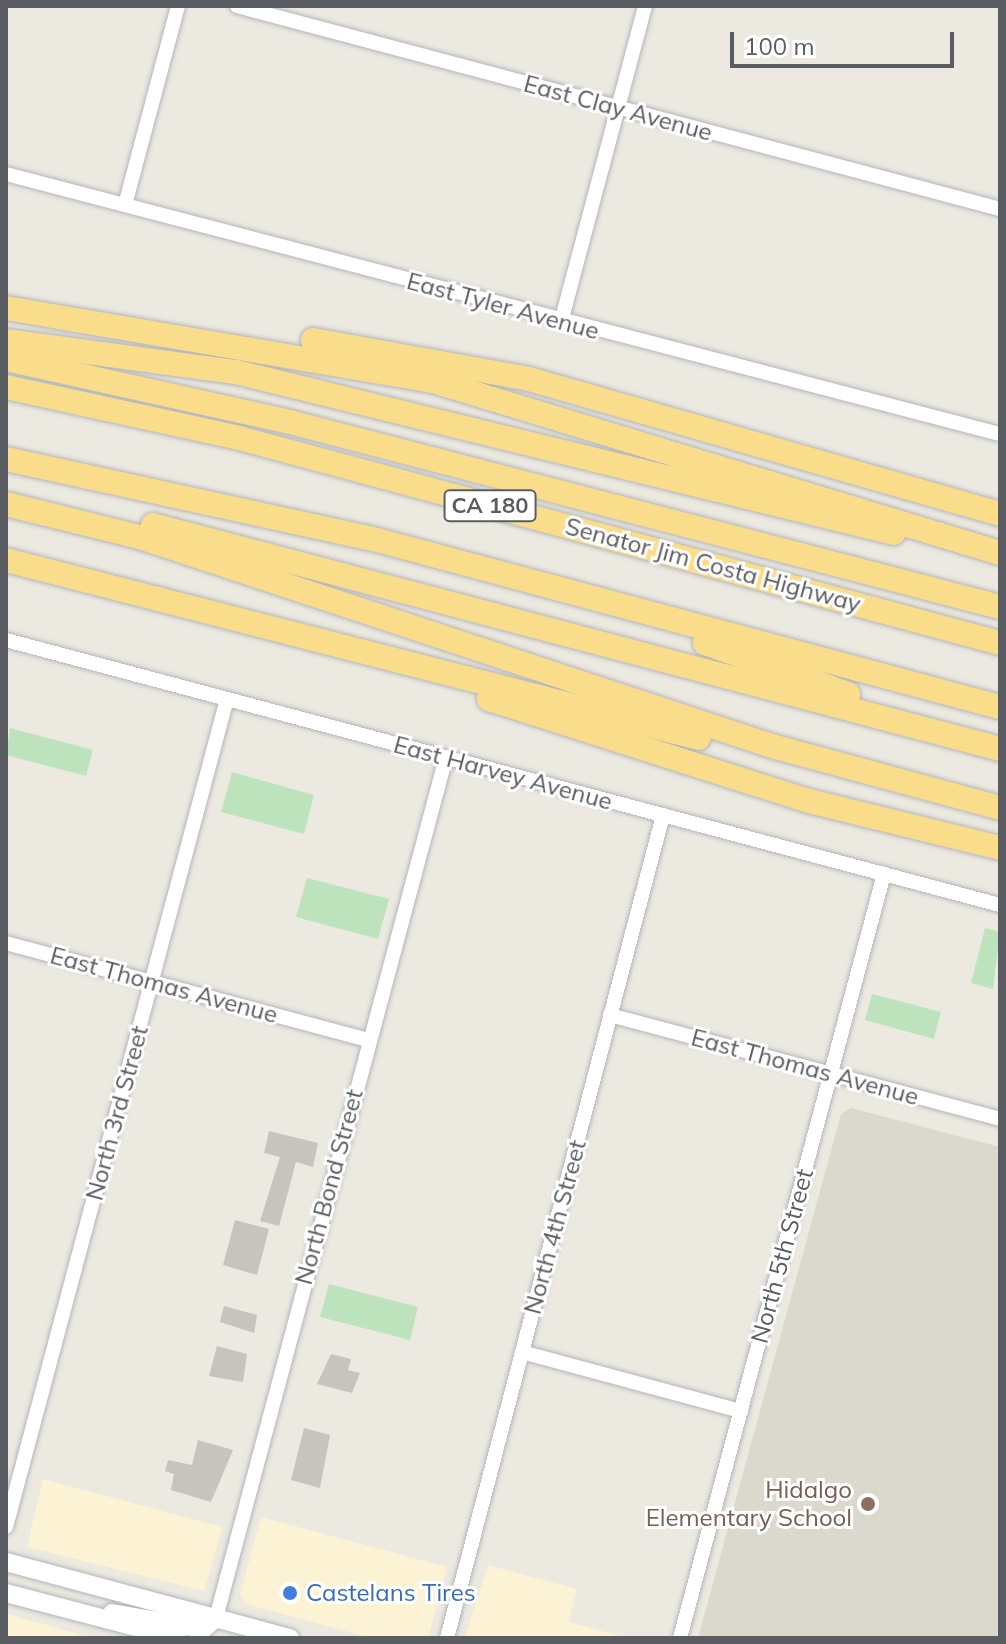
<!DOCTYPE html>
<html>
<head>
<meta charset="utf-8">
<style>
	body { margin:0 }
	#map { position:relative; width:1006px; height:1644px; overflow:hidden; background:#ece9e0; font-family:Mulish,sans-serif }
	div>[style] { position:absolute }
	.commercial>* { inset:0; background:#fcf3d4 }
	.education>* { inset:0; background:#dbd8ce }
	.green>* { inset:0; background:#bde3bd }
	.building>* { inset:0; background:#c6c4be }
	.roads { filter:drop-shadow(0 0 2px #b3b6bb) drop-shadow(0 0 2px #b3b6bb) }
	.street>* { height:14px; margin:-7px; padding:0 7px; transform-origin:7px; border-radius:7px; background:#fff }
	.secondary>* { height:18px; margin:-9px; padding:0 9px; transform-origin:9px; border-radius:9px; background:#fff }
	.highway>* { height:24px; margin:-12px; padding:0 12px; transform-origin:12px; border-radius:12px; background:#f9dd8a }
	.dots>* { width:22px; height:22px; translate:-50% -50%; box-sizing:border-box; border:4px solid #fff; border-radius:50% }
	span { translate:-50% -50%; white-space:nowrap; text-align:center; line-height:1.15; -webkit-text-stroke:6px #fff; paint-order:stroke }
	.shield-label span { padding:2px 6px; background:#fff; border:2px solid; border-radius:6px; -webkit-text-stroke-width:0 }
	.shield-label { font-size:22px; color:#595c61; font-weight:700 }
	.street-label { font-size:24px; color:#595c61 }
	.education-label { font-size:24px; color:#785e54 }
	.right { translate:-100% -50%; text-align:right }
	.shop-label { font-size:24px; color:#366cbe }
	.left { translate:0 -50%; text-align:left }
	.frame { position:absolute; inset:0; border:8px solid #595c61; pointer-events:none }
	.scale { position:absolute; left:730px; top:32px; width:224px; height:36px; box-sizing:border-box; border:4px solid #595c61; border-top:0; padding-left:10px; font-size:24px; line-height:28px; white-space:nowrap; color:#595c61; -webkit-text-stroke:6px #fff; paint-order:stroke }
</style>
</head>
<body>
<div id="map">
	<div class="commercial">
		<div style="clip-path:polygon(43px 1479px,222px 1527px,204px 1591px,27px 1547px)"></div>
		<div style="clip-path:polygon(261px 1517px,447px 1567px,428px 1638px,372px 1638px,246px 1604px,240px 1595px)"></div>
		<div style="clip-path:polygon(488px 1565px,577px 1589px,569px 1622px,628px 1638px,465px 1638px)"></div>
		<div style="clip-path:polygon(6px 1614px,94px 1638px,6px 1638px)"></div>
	</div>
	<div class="education">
		<div style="clip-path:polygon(851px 1108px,1000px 1147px,1000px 1638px,698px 1638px,841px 1114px)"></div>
	</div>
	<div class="green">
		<div style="clip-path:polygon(10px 728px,93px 750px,86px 776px,6px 755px)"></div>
		<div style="clip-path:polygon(232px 772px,314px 795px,304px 834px,221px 812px)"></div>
		<div style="clip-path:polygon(307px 878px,389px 899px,378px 939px,296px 917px)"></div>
		<div style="clip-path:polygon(985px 928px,1000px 932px,993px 989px,971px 983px)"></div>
		<div style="clip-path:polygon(872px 994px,941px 1012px,934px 1039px,865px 1020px)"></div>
		<div style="clip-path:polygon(329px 1284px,418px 1307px,410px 1340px,320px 1317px)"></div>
	</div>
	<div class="building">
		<div style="clip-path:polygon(269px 1131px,318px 1143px,313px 1167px,296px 1162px,279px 1226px,260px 1221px,280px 1157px,264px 1153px)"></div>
		<div style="clip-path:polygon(235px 1220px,269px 1229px,257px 1275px,223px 1265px)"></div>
		<div style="clip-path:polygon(224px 1306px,257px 1315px,254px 1333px,220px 1322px)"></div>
		<div style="clip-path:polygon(217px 1346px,247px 1354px,243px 1382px,209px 1376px)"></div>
		<div style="clip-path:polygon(331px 1354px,351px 1359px,348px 1370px,360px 1373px,352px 1393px,317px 1384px)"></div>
		<div style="clip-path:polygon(304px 1428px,330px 1435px,320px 1488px,291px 1480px)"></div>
		<div style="clip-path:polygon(198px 1440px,233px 1450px,211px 1502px,171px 1490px,174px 1474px,165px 1471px,168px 1460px,192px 1465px)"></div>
	</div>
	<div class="roads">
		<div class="street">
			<div style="left:237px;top:6px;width:790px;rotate:14.9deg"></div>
			<div style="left:6px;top:174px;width:1027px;rotate:14.66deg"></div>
			<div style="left:125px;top:205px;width:206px;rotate:-75.1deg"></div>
			<div style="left:561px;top:322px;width:327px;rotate:-75.1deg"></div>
			<div style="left:6px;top:640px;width:1029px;rotate:14.93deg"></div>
			<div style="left:6px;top:943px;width:376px;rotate:15deg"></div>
			<div style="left:610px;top:1015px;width:404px;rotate:14.9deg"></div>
			<div style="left:522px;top:1352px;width:227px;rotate:15.1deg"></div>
			<div style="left:6px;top:1527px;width:857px;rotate:-75.06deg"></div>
			<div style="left:216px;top:1618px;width:891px;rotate:-75.04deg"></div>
			<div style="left:447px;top:1638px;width:851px;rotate:-75.29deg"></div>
			<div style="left:680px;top:1638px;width:791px;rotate:-75.05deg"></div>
		</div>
		<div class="secondary">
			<div style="left:6px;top:1562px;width:294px;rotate:15deg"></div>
			<div style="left:6px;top:1593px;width:177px;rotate:14.7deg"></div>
			<div style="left:112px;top:1613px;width:92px;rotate:10deg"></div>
			<div style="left:203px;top:1629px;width:17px;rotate:-40deg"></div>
		</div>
		<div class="highway">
			<div style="left:6px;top:308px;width:433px;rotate:9.7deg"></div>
			<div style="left:433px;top:381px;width:593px;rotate:16.88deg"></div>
			<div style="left:313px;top:340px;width:219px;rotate:10.2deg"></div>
			<div style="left:529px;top:379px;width:490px;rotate:16deg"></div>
			<div style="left:6px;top:341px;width:232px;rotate:7.7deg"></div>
			<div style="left:236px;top:372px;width:677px;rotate:13.75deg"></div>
			<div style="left:6px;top:359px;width:291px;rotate:12.5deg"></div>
			<div style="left:290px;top:422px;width:734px;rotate:14.6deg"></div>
			<div style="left:6px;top:387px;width:239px;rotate:12.3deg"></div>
			<div style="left:239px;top:438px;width:788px;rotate:15.08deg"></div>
			<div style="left:6px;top:459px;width:380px;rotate:12.3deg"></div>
			<div style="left:377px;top:540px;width:645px;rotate:15.01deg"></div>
			<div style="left:6px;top:504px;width:141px;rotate:13.9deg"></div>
			<div style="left:143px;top:538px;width:662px;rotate:18.3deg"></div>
			<div style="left:772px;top:746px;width:236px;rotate:15.2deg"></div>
			<div style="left:153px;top:525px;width:876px;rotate:14.81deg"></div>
			<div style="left:6px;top:560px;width:715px;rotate:14.41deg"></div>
			<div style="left:705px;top:643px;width:152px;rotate:19.6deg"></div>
			<div style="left:489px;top:699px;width:336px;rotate:17.7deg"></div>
			<div style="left:809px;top:801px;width:197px;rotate:13.8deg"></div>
		</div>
	</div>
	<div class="dots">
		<div style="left:868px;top:1504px;background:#8d6e63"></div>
		<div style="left:290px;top:1593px;background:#3f7fe0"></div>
	</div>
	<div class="shield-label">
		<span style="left:490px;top:506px">CA 180</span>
	</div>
	<div class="street-label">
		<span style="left:618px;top:108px;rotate:15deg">East Clay Avenue</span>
		<span style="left:503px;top:306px;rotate:15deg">East Tyler Avenue</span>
		<span style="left:713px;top:565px;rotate:15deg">Senator Jim Costa Highway</span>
		<span style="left:503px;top:773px;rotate:15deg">East Harvey Avenue</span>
		<span style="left:164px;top:985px;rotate:15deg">East Thomas Avenue</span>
		<span style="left:805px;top:1067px;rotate:15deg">East Thomas Avenue</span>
		<span style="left:117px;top:1113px;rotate:-75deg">North 3rd Street</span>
		<span style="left:329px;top:1187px;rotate:-75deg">North Bond Street</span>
		<span style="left:555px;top:1227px;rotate:-75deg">North 4th Street</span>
		<span style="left:782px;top:1256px;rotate:-75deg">North 5th Street</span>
	</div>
	<div class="education-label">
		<span class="right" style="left:852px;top:1504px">Hidalgo<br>Elementary School</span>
	</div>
	<div class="shop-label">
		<span class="left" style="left:306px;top:1593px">Castelans Tires</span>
	</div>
	<div class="frame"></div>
	<div class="scale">100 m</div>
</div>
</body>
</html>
